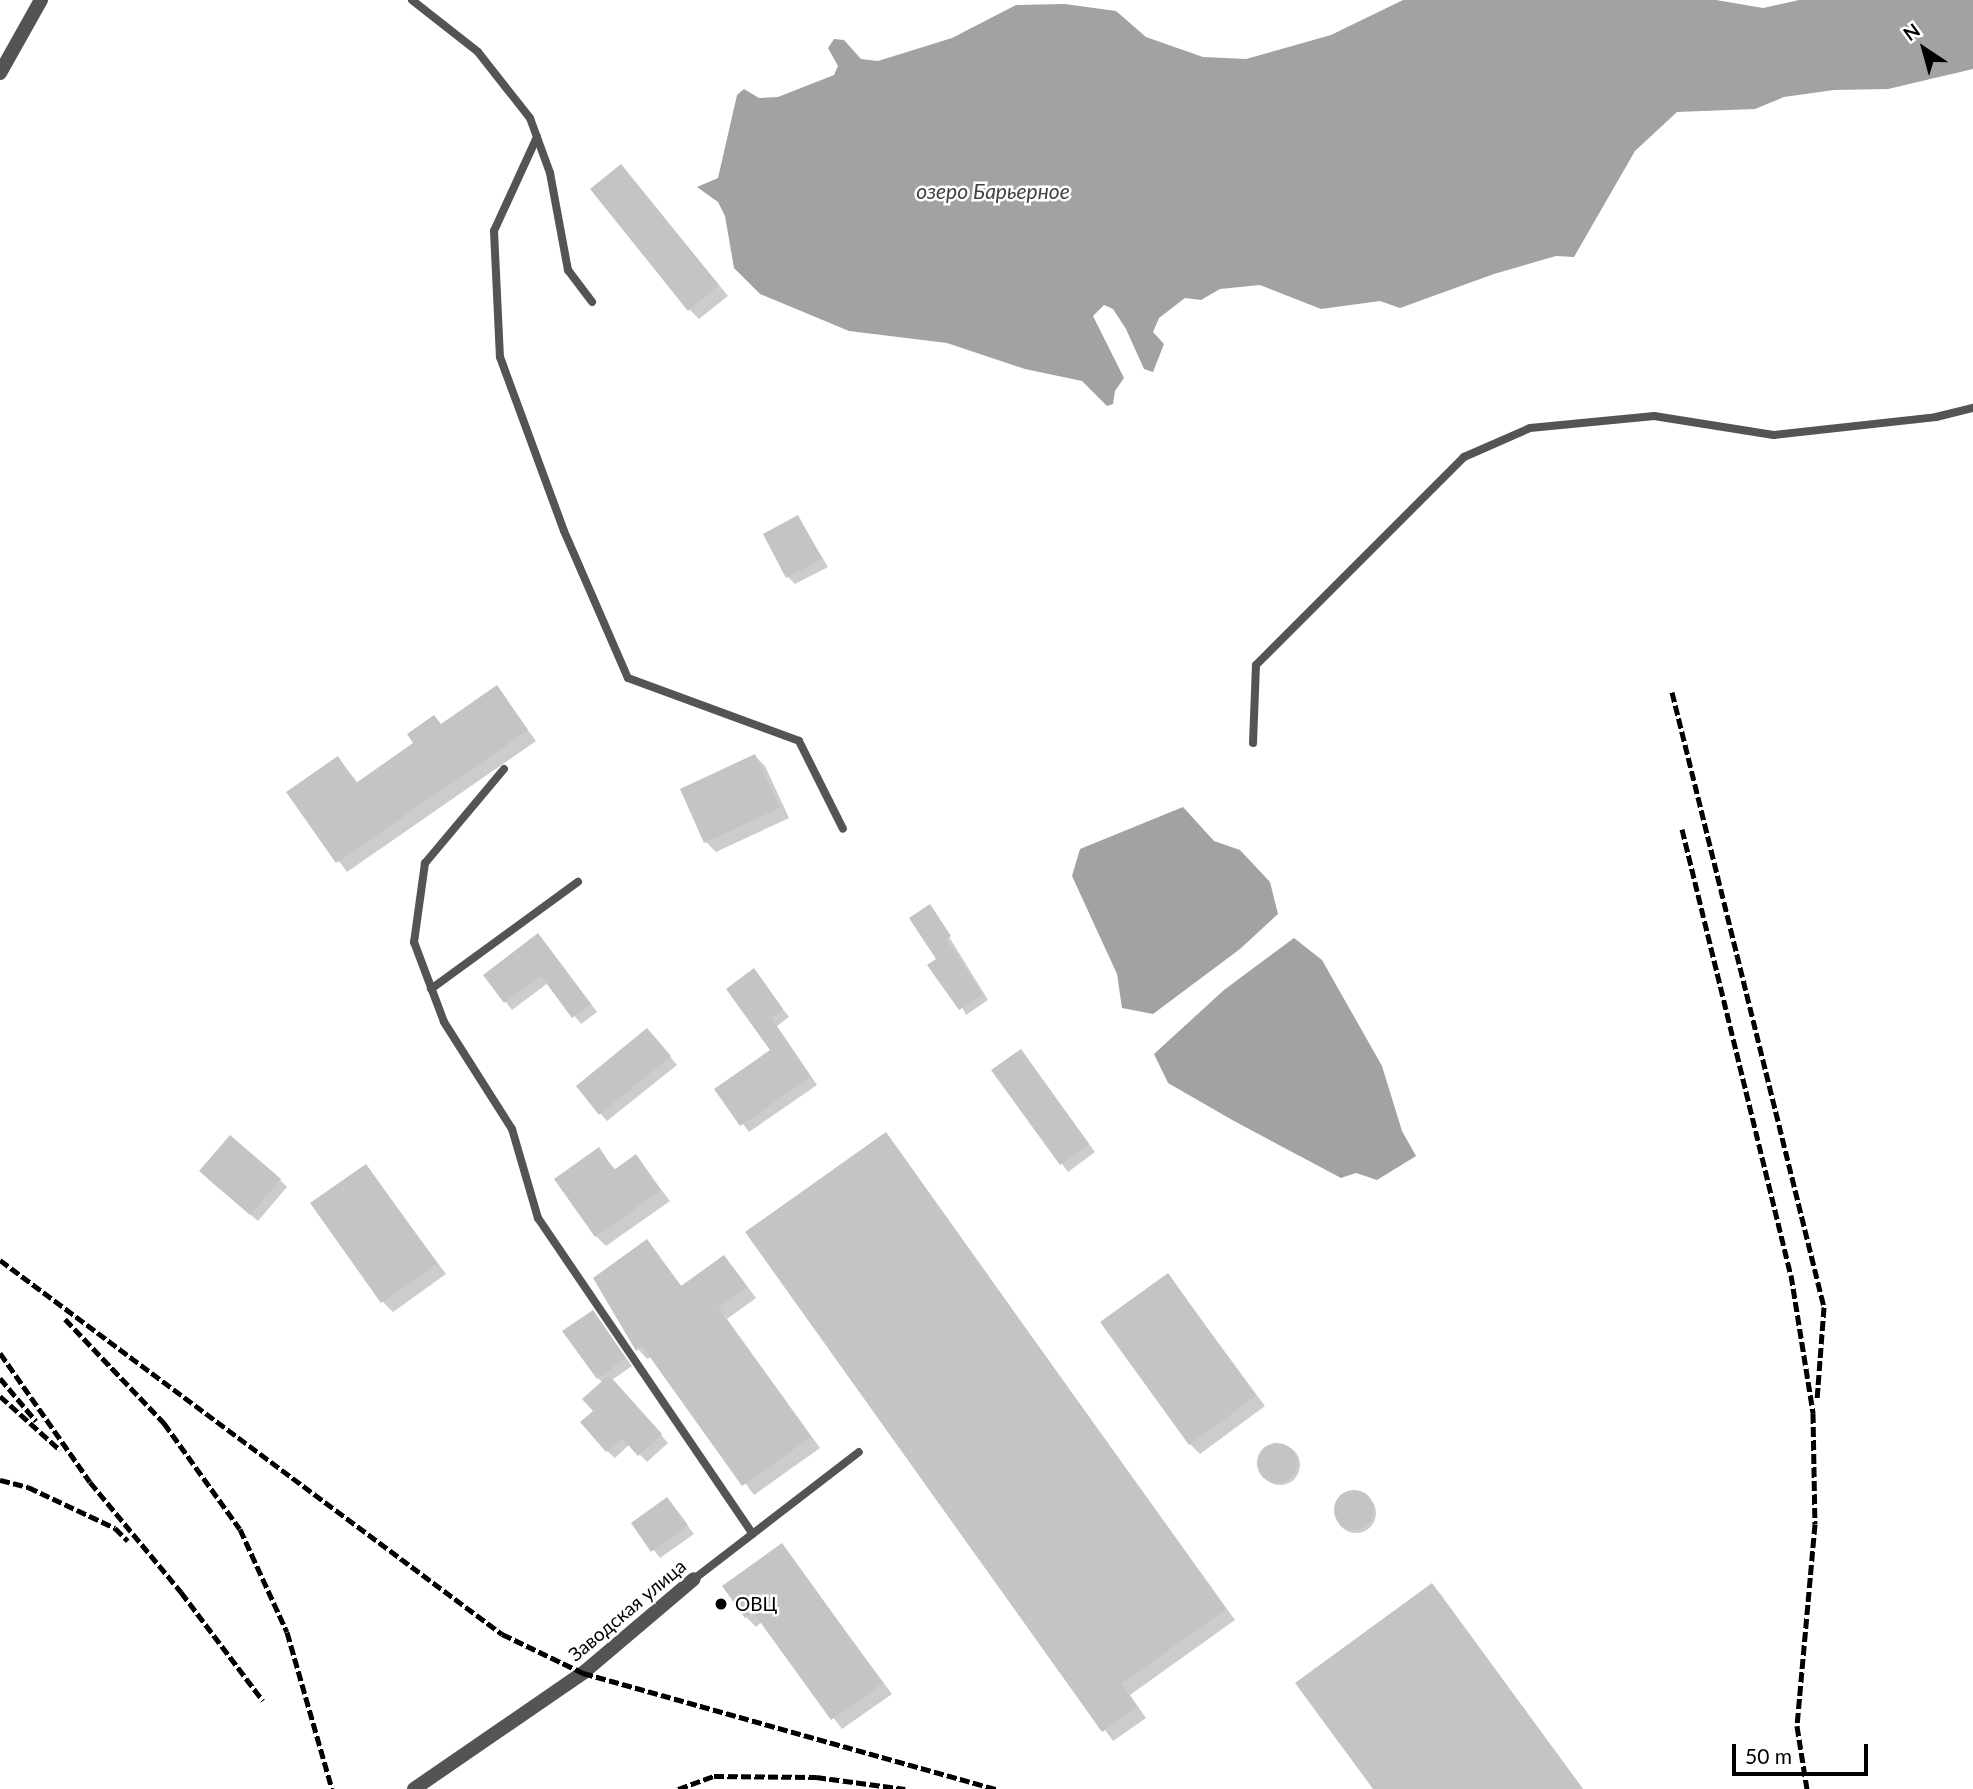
<!DOCTYPE html>
<html>
<head>
<meta charset="utf-8">
<style>
	body { margin:0 }
	#map { position:relative; width:1973px; height:1789px; overflow:hidden; background:#fff; font-family:Lato,sans-serif }
	div>[style] { position:absolute }
	.water>* { inset:0; background:#a2a2a2 }
	.shadow>* { inset:0; background:#0003 }
	.round { border-radius:50% }
	.building>* { inset:0; background:#c4c4c4 }
	.lane>* { height:8px; margin:-4px; padding:0 4px; transform-origin:4px; border-radius:4px; background:#545454 }
	.street>* { height:14px; margin:-7px; padding:0 7px; transform-origin:7px; border-radius:7px; background:#545454 }
	.rail>* { height:5px; margin-top:-2.5px; transform-origin:0; background:repeating-linear-gradient(90deg,#000 0 10px,transparent 0 13.5px) }
	.dots>* { width:19px; height:19px; translate:-50% -50%; box-sizing:border-box; border:4px solid #fff; border-radius:50% }
	span { translate:-50% -50%; white-space:nowrap; text-align:center; line-height:1.15; -webkit-text-stroke:5px #fff; paint-order:stroke }
	.poi-label { font-size:19px; color:#000 }
	.left { translate:0 -50%; text-align:left }
	.street-label { font-size:19px; color:#000 }
	.water-label { font-size:21px; color:#434343; font-style:italic }
	.north { position:absolute; left:1889px; top:14px; width:70px; height:70px; -webkit-text-stroke:5px #fff; paint-order:stroke; rotate:324deg; font-size:19px; font-weight:700; line-height:28px; text-align:center; color:#000 }
	.north::after { content:''; display:block; margin:auto; width:24px; height:32px; background:#000; clip-path:polygon(50% 0,100% 100%,50% 72%,0 100%) }
	.scale { position:absolute; left:1732px; top:1744px; width:136px; height:32px; box-sizing:border-box; border:4px solid #000; border-top:0; padding-left:9px; font-size:21px; line-height:24px; white-space:nowrap; color:#000; -webkit-text-stroke:5px #fff; paint-order:stroke }
</style>
</head>
<body>
<div id="map">
	<div class="water">
		<div style="clip-path:polygon(1403px 0,1716px 0,1763px 8px,1799px 0,1973px 0,1973px 69px,1888px 89px,1834px 90px,1784px 97px,1755px 109px,1677px 112px,1635px 151px,1574px 257px,1556px 256px,1494px 274px,1400px 308px,1380px 301px,1321px 309px,1260px 285px,1220px 289px,1201px 300px,1185px 298px,1159px 318px,1153px 332px,1164px 344px,1153px 372px,1144px 369px,1126px 329px,1113px 309px,1104px 305px,1093px 316px,1124px 378px,1115px 391px,1113px 404px,1107px 406px,1082px 381px,1025px 369px,947px 343px,849px 331px,760px 294px,734px 268px,725px 216px,718px 202px,697px 187px,718px 178px,737px 95px,744px 89px,759px 98px,778px 97px,834px 75px,838px 66px,828px 48px,834px 39px,844px 40px,861px 59px,878px 61px,952px 38px,1016px 5px,1065px 4px,1116px 11px,1146px 37px,1203px 57px,1246px 59px,1331px 35px)"></div>
		<div style="clip-path:polygon(1183px 807px,1214px 841px,1240px 850px,1270px 882px,1278px 914px,1240px 949px,1153px 1014px,1122px 1008px,1117px 974px,1072px 876px,1080px 849px)"></div>
		<div style="clip-path:polygon(1294px 938px,1322px 960px,1382px 1066px,1402px 1131px,1416px 1156px,1377px 1180px,1356px 1173px,1341px 1178px,1234px 1121px,1168px 1083px,1154px 1054px,1224px 990px)"></div>
	</div>
	<div class="shadow">
		<div style="clip-path:polygon(621px 166px,728px 296px,699px 319px,689px 309px)"></div>
		<div style="clip-path:polygon(798px 517px,828px 567px,795px 584px,788px 577px)"></div>
		<div style="clip-path:polygon(497px 688px,536px 741px,347px 872px,288px 792px,338px 758px,358px 783px)"></div>
		<div style="clip-path:polygon(755px 756px,765px 766px,789px 818px,716px 852px,706px 842px)"></div>
		<div style="clip-path:polygon(930px 906px,988px 1000px,966px 1015px,938px 960px)"></div>
		<div style="clip-path:polygon(545px 943px,597px 1012px,581px 1024px,548px 983px,512px 1010px,485px 975px)"></div>
		<div style="clip-path:polygon(754px 971px,789px 1017px,777px 1026px,817px 1085px,749px 1132px,717px 1089px,772px 1051px)"></div>
		<div style="clip-path:polygon(654px 1037px,677px 1065px,607px 1121px,600px 1113px)"></div>
		<div style="clip-path:polygon(1021px 1051px,1095px 1152px,1068px 1172px,994px 1070px)"></div>
		<div style="clip-path:polygon(886px 1134px,1235px 1620px,1130px 1695px,1146px 1718px,1113px 1741px,748px 1232px)"></div>
		<div style="clip-path:polygon(598px 1150px,616px 1170px,636px 1157px,670px 1201px,606px 1246px,596px 1236px)"></div>
		<div style="clip-path:polygon(366px 1166px,446px 1274px,393px 1312px,383px 1302px)"></div>
		<div style="clip-path:polygon(208px 1179px,280px 1180px,287px 1187px,258px 1221px)"></div>
		<div style="clip-path:polygon(647px 1241px,682px 1287px,723px 1257px,733px 1267px,756px 1298px,727px 1319px,820px 1448px,754px 1495px,651px 1357px,647px 1359px,638px 1349px)"></div>
		<div style="clip-path:polygon(1168px 1275px,1265px 1406px,1200px 1454px,1190px 1444px)"></div>
		<div style="clip-path:polygon(592px 1312px,632px 1366px,612px 1380px,668px 1443px,647px 1462px,630px 1444px,615px 1458px,607px 1451px,595px 1411px,603px 1383px,598px 1378px)"></div>
		<div class="round" style="left:1260px;top:1445px;width:40px;height:40px"></div>
		<div class="round" style="left:1336px;top:1493px;width:40px;height:40px"></div>
		<div style="clip-path:polygon(667px 1499px,694px 1534px,660px 1558px,633px 1524px)"></div>
		<div style="clip-path:polygon(782px 1546px,892px 1694px,842px 1729px,762px 1622px,756px 1627px,746px 1617px)"></div>
		<div style="clip-path:polygon(1431px 1585px,1441px 1595px,1583px 1789px,1375px 1789px)"></div>
	</div>
	<div class="building">
		<div style="clip-path:polygon(621px 164px,719px 285px,688px 311px,590px 189px)"></div>
		<div style="clip-path:polygon(798px 515px,822px 559px,786px 578px,763px 534px)"></div>
		<div style="clip-path:polygon(497px 685px,528px 730px,336px 863px,286px 792px,338px 756px,356px 783px,413px 743px,407px 734px,434px 715px,441px 724px)"></div>
		<div style="clip-path:polygon(755px 754px,780px 808px,704px 843px,680px 789px)"></div>
		<div style="clip-path:polygon(930px 904px,951px 936px,946px 939px,983px 994px,959px 1010px,927px 965px,936px 959px,909px 918px)"></div>
		<div style="clip-path:polygon(538px 933px,591px 1004px,572px 1018px,541px 976px,504px 1003px,483px 975px)"></div>
		<div style="clip-path:polygon(754px 968px,783px 1009px,771px 1018px,811px 1077px,740px 1126px,714px 1089px,770px 1050px,726px 989px)"></div>
		<div style="clip-path:polygon(647px 1028px,671px 1056px,599px 1115px,576px 1086px)"></div>
		<div style="clip-path:polygon(1021px 1049px,1089px 1144px,1060px 1165px,991px 1070px)"></div>
		<div style="clip-path:polygon(886px 1132px,1226px 1609px,1121px 1684px,1137px 1707px,1102px 1732px,745px 1232px)"></div>
		<div style="clip-path:polygon(230px 1135px,281px 1179px,250px 1215px,199px 1171px)"></div>
		<div style="clip-path:polygon(599px 1147px,614px 1170px,636px 1154px,661px 1190px,595px 1237px,554px 1179px)"></div>
		<div style="clip-path:polygon(366px 1164px,437px 1263px,381px 1303px,310px 1203px)"></div>
		<div style="clip-path:polygon(647px 1239px,681px 1286px,724px 1255px,747px 1287px,718px 1308px,811px 1437px,742px 1486px,642px 1346px,636px 1351px,593px 1278px)"></div>
		<div style="clip-path:polygon(1168px 1273px,1256px 1396px,1189px 1445px,1100px 1322px)"></div>
		<div style="clip-path:polygon(593px 1310px,626px 1358px,597px 1379px,562px 1331px)"></div>
		<div style="clip-path:polygon(609px 1375px,662px 1434px,638px 1456px,622px 1438px,606px 1452px,580px 1422px,593px 1411px,582px 1399px)"></div>
		<div class="round" style="left:1257px;top:1443px;width:40px;height:40px"></div>
		<div class="round" style="left:1334px;top:1490px;width:40px;height:40px"></div>
		<div style="clip-path:polygon(667px 1497px,688px 1525px,651px 1552px,631px 1523px)"></div>
		<div style="clip-path:polygon(782px 1543px,883px 1683px,831px 1720px,753px 1612px,745px 1618px,722px 1586px)"></div>
		<div style="clip-path:polygon(1432px 1583px,1583px 1789px,1373px 1789px,1295px 1683px)"></div>
	</div>
	<div class="lane">
		<div style="left:412px;top:0;width:84px;rotate:38.2deg"></div>
		<div style="left:478px;top:52px;width:84px;rotate:51.8deg"></div>
		<div style="left:530px;top:118px;width:59px;rotate:70deg"></div>
		<div style="left:550px;top:173px;width:99px;rotate:79.5deg"></div>
		<div style="left:568px;top:270px;width:40px;rotate:53deg"></div>
		<div style="left:537px;top:137px;width:103px;rotate:114.6deg"></div>
		<div style="left:494px;top:231px;width:126px;rotate:87.3deg"></div>
		<div style="left:500px;top:357px;width:185px;rotate:69.8deg"></div>
		<div style="left:564px;top:531px;width:160px;rotate:66.5deg"></div>
		<div style="left:628px;top:678px;width:182px;rotate:20.2deg"></div>
		<div style="left:799px;top:741px;width:98px;rotate:63.4deg"></div>
		<div style="left:1253px;top:743px;width:78px;rotate:-87.8deg"></div>
		<div style="left:1256px;top:665px;width:294px;rotate:-45deg"></div>
		<div style="left:1464px;top:457px;width:72px;rotate:-23.7deg"></div>
		<div style="left:1530px;top:428px;width:125px;rotate:-5.5deg"></div>
		<div style="left:1654px;top:416px;width:121px;rotate:9deg"></div>
		<div style="left:1774px;top:435px;width:163px;rotate:-6.3deg"></div>
		<div style="left:1936px;top:417px;width:38px;rotate:-14deg"></div>
		<div style="left:504px;top:769px;width:123px;rotate:130deg"></div>
		<div style="left:425px;top:863px;width:80px;rotate:97.9deg"></div>
		<div style="left:414px;top:942px;width:85px;rotate:69.4deg"></div>
		<div style="left:444px;top:1022px;width:127px;rotate:57.6deg"></div>
		<div style="left:512px;top:1129px;width:93px;rotate:73.7deg"></div>
		<div style="left:538px;top:1218px;width:382px;rotate:55.8deg"></div>
		<div style="left:431px;top:989px;width:182px;rotate:-36.1deg"></div>
		<div style="left:694px;top:1579px;width:208px;rotate:-37.6deg"></div>
	</div>
	<div class="street">
		<div style="left:0;top:73px;width:84px;rotate:-60.7deg"></div>
		<div style="left:414px;top:1789px;width:205px;rotate:-34.5deg"></div>
		<div style="left:583px;top:1673px;width:145px;rotate:-40.3deg"></div>
	</div>
	<div class="rail">
		<div style="left:1672px;top:692px;width:634px;rotate:76.12deg"></div>
		<div style="left:1824px;top:1307px;width:94px;rotate:94.3deg"></div>
		<div style="left:1682px;top:829px;width:459px;rotate:76.3deg"></div>
		<div style="left:1791px;top:1275px;width:140px;rotate:80.9deg"></div>
		<div style="left:1813px;top:1413px;width:111px;rotate:89deg"></div>
		<div style="left:1815px;top:1524px;width:203px;rotate:95.1deg"></div>
		<div style="left:1797px;top:1726px;width:64px;rotate:81deg"></div>
		<div style="left:0;top:1260px;width:626px;rotate:36.69deg"></div>
		<div style="left:502px;top:1634px;width:90px;rotate:25.7deg"></div>
		<div style="left:583px;top:1673px;width:429px;rotate:15.7deg"></div>
		<div style="left:65px;top:1319px;width:144px;rotate:46.4deg"></div>
		<div style="left:164px;top:1423px;width:130px;rotate:54.4deg"></div>
		<div style="left:240px;top:1529px;width:113px;rotate:65.5deg"></div>
		<div style="left:287px;top:1632px;width:163px;rotate:74deg"></div>
		<div style="left:0;top:1353px;width:157px;rotate:55.1deg"></div>
		<div style="left:90px;top:1482px;width:143px;rotate:50.4deg"></div>
		<div style="left:181px;top:1592px;width:136px;rotate:53deg"></div>
		<div style="left:0;top:1378px;width:56px;rotate:50.1deg"></div>
		<div style="left:0;top:1396px;width:81px;rotate:42deg"></div>
		<div style="left:0;top:1480px;width:29px;rotate:14deg"></div>
		<div style="left:28px;top:1487px;width:96px;rotate:25.2deg"></div>
		<div style="left:115px;top:1528px;width:18px;rotate:45deg"></div>
		<div style="left:678px;top:1789px;width:38px;rotate:-20deg"></div>
		<div style="left:714px;top:1776px;width:102px;rotate:0.6deg"></div>
		<div style="left:816px;top:1777px;width:90px;rotate:7.7deg"></div>
	</div>
	<div class="dots">
		<div style="left:721px;top:1604px;background:#000"></div>
	</div>
	<div class="poi-label">
		<span class="left" style="left:735px;top:1604px">ОВЦ</span>
	</div>
	<div class="street-label">
		<span style="left:627px;top:1610px;rotate:-40deg">Заводская улица</span>
	</div>
	<div class="water-label">
		<span style="left:993px;top:191px">озеро Барьерное</span>
	</div>
	<div class="north">N</div>
	<div class="scale">50 m</div>
</div>
</body>
</html>
